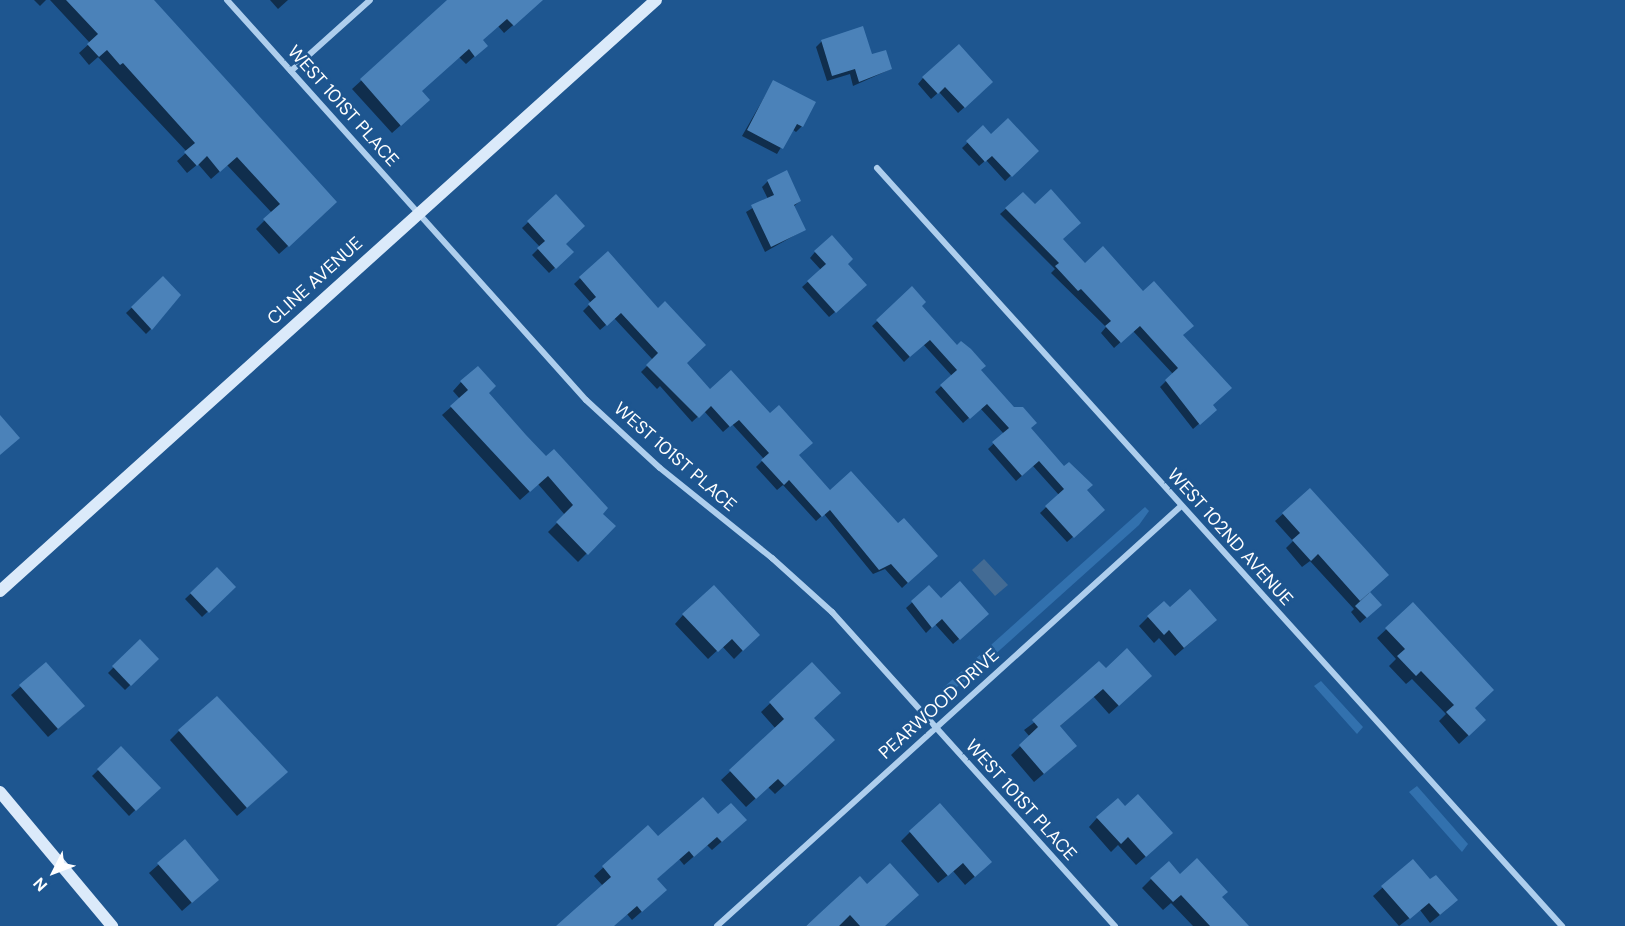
<!DOCTYPE html>
<html>
<head>
<meta charset="utf-8">
<style>
	body { margin:0 }
	#map { position:relative; width:1625px; height:926px; overflow:hidden; background:#1e5690; font-family:"DM Sans",sans-serif }
	div>[style] { position:absolute }
	.green>* { inset:0; background:#3271ae }
	.water>* { inset:0; background:#436b94 }
	.shadow>* { inset:0; background:#0007 }
	.building>* { inset:0; background:#4b82b9 }
	.street>* { height:6px; margin:-3px; padding:0 3px; transform-origin:3px; border-radius:3px; background:#aeceed }
	.secondary>* { height:12px; margin:-6px; padding:0 6px; transform-origin:6px; border-radius:6px; background:#dbeafa }
	span { translate:-50% -50%; white-space:nowrap; text-align:center; line-height:1.15; -webkit-text-stroke:5px #1e5690; paint-order:stroke }
	.street-label { font-size:18px; color:#fff }
	.north { position:absolute; left:24px; top:842px; width:60px; height:60px; -webkit-text-stroke:4px #1e5690; paint-order:stroke; rotate:228deg; font-size:16px; font-weight:700; line-height:24px; text-align:center; color:#fff }
	.north::after { content:''; display:block; margin:auto; width:21px; height:27px; background:#fff; clip-path:polygon(50% 0,100% 100%,50% 72%,0 100%) }
</style>
</head>
<body>
<div id="map">
	<div class="green">
		<div style="clip-path:polygon(1145px 507px,1149px 511px,1139px 525px,962px 684px,947px 692px,943px 688px)"></div>
		<div style="clip-path:polygon(1321px 681px,1363px 727px,1357px 734px,1314px 686px)"></div>
		<div style="clip-path:polygon(1417px 786px,1468px 844px,1462px 852px,1409px 792px)"></div>
	</div>
	<div class="water">
		<div style="clip-path:polygon(984px 559px,1008px 585px,995px 596px,972px 570px)"></div>
	</div>
	<div class="shadow">
		<div style="clip-path:polygon(34px 0,46px 0,40px 6px)"></div>
		<div style="clip-path:polygon(50px 0,152px 0,327px 211px,279px 254px,256px 229px,272px 213px,227px 165px,211px 179px,198px 164px,187px 173px,177px 161px,187px 152px,98px 57px,89px 65px,79px 53px,90px 43px)"></div>
		<div style="clip-path:polygon(270px 0,288px 0,278px 9px)"></div>
		<div style="clip-path:polygon(450px 0,542px 0,504px 33px,498px 26px,481px 40px,477px 54px,466px 64px,459px 57px,420px 91px,420px 108px,392px 133px,352px 89px)"></div>
		<div style="clip-path:polygon(822px 41px,871px 56px,891px 69px,853px 86px,850px 74px,827px 81px,816px 47px)"></div>
		<div style="clip-path:polygon(923px 78px,986px 88px,958px 113px,939px 92px,931px 99px,918px 84px)"></div>
		<div style="clip-path:polygon(773px 82px,802px 126px,796px 132px,792px 129px,777px 154px,742px 136px)"></div>
		<div style="clip-path:polygon(983px 128px,991px 136px,1037px 151px,1005px 181px,986px 160px,979px 166px,962px 148px)"></div>
		<div style="clip-path:polygon(768px 181px,800px 201px,793px 207px,804px 230px,765px 252px,746px 212px,768px 199px,762px 187px)"></div>
		<div style="clip-path:polygon(1023px 194px,1084px 265px,1182px 335px,1211px 406px,1209px 415px,1193px 429px,1160px 387px,1173px 374px,1133px 331px,1114px 348px,1101px 333px,1106px 327px,1051px 273px,1055px 269px,1000px 214px)"></div>
		<div style="clip-path:polygon(556px 196px,564px 244px,572px 252px,549px 273px,532px 255px,540px 247px,522px 228px)"></div>
		<div style="clip-path:polygon(815px 252px,846px 264px,860px 291px,829px 317px,802px 287px,821px 270px,810px 258px)"></div>
		<div style="clip-path:polygon(607px 253px,685px 363px,710px 391px,797px 455px,830px 492px,930px 562px,902px 588px,885px 569px,873px 574px,824px 514px,816px 521px,783px 485px,777px 490px,756px 467px,764px 459px,732px 424px,723px 432px,704px 411px,692px 422px,660px 386px,657px 389px,641px 372px,653px 360px,614px 318px,600px 330px,583px 311px,591px 303px,574px 284px)"></div>
		<div style="clip-path:polygon(163px 278px,151px 329px,146px 334px,126px 313px)"></div>
		<div style="clip-path:polygon(912px 289px,920px 306px,1085px 491px,1097px 516px,1067px 542px,1040px 513px,1059px 495px,1033px 466px,1016px 481px,988px 449px,1004px 434px,980px 408px,963px 423px,935px 392px,952px 376px,923px 344px,904px 362px,872px 326px)"></div>
		<div style="clip-path:polygon(461px 382px,525px 436px,614px 526px,578px 562px,548px 532px,565px 515px,538px 484px,520px 500px,442px 415px,460px 399px,453px 391px)"></div>
		<div style="clip-path:polygon(1310px 490px,1368px 592px,1380px 605px,1360px 623px,1351px 612px,1354px 609px,1310px 561px,1302px 567px,1286px 548px,1293px 541px,1275px 521px)"></div>
		<div style="clip-path:polygon(217px 569px,234px 587px,202px 617px,185px 599px)"></div>
		<div style="clip-path:polygon(929px 587px,941px 600px,981px 620px,953px 644px,935px 624px,926px 633px,906px 608px)"></div>
		<div style="clip-path:polygon(1413px 604px,1473px 708px,1475px 729px,1459px 744px,1439px 721px,1446px 714px,1412px 679px,1406px 684px,1389px 666px,1396px 659px,1377px 638px)"></div>
		<div style="clip-path:polygon(1170px 610px,1206px 629px,1175px 656px,1159px 638px,1154px 643px,1139px 626px,1148px 617px)"></div>
		<div style="clip-path:polygon(683px 615px,749px 644px,734px 659px,722px 646px,708px 659px,675px 624px)"></div>
		<div style="clip-path:polygon(140px 641px,157px 659px,125px 690px,108px 673px)"></div>
		<div style="clip-path:polygon(46px 664px,74px 715px,48px 737px,11px 695px)"></div>
		<div style="clip-path:polygon(812px 664px,812px 718px,824px 749px,775px 794px,768px 787px,746px 807px,721px 780px,776px 729px,761px 712px)"></div>
		<div style="clip-path:polygon(1105px 670px,1141px 685px,1109px 714px,1093px 696px,1059px 727px,1066px 755px,1034px 782px,1011px 755px,1030px 737px,1024px 730px)"></div>
		<div style="clip-path:polygon(179px 731px,277px 781px,237px 816px,170px 740px)"></div>
		<div style="clip-path:polygon(121px 748px,158px 788px,129px 816px,92px 776px)"></div>
		<div style="clip-path:polygon(718px 816px,736px 829px,712px 850px,707px 845px,684px 865px,679px 859px,655px 880px,656px 899px,632px 920px,627px 914px,613px 926px,558px 926px,603px 886px,594px 876px,648px 827px,658px 839px)"></div>
		<div style="clip-path:polygon(1097px 818px,1162px 842px,1136px 865px,1118px 845px,1111px 852px,1089px 827px)"></div>
		<div style="clip-path:polygon(910px 832px,981px 871px,965px 885px,953px 871px,938px 883px,901px 841px)"></div>
		<div style="clip-path:polygon(184px 842px,208px 888px,182px 911px,149px 873px)"></div>
		<div style="clip-path:polygon(1413px 861px,1447px 909px,1430px 923px,1420px 910px,1399px 926px,1373px 896px)"></div>
		<div style="clip-path:polygon(1180px 876px,1221px 898px,1247px 926px,1193px 926px,1171px 903px,1163px 910px,1142px 888px,1151px 879px)"></div>
		<div style="clip-path:polygon(860px 879px,884px 926px,806px 926px)"></div>
	</div>
	<div class="building">
		<div style="clip-path:polygon(66px 0,154px 0,337px 202px,289px 247px,263px 219px,280px 204px,237px 157px,220px 172px,207px 156px,197px 166px,184px 152px,195px 143px,123px 63px,120px 65px,107px 50px,99px 57px,87px 44px,98px 34px)"></div>
		<div style="clip-path:polygon(447px 0,543px 0,514px 26px,507px 19px,483px 40px,488px 46px,475px 57px,469px 49px,422px 91px,430px 100px,401px 126px,360px 79px)"></div>
		<div style="clip-path:polygon(863px 26px,872px 54px,886px 50px,892px 69px,859px 82px,855px 69px,832px 76px,821px 40px)"></div>
		<div style="clip-path:polygon(959px 44px,993px 82px,965px 108px,945px 87px,938px 94px,922px 77px)"></div>
		<div style="clip-path:polygon(773px 80px,816px 102px,803px 127px,797px 124px,783px 149px,747px 130px)"></div>
		<div style="clip-path:polygon(1008px 118px,1039px 151px,1012px 177px,992px 156px,985px 162px,966px 141px,983px 125px,991px 134px)"></div>
		<div style="clip-path:polygon(787px 170px,801px 201px,794px 205px,806px 230px,771px 247px,751px 205px,774px 195px,767px 180px)"></div>
		<div style="clip-path:polygon(1051px 189px,1081px 223px,1063px 239px,1085px 263px,1103px 246px,1143px 291px,1154px 281px,1194px 326px,1183px 335px,1232px 388px,1213px 405px,1217px 410px,1200px 425px,1165px 380px,1178px 368px,1140px 326px,1121px 343px,1105px 326px,1111px 321px,1081px 289px,1078px 291px,1055px 266px,1059px 263px,1005px 208px,1023px 192px,1035px 204px)"></div>
		<div style="clip-path:polygon(556px 194px,585px 226px,566px 244px,574px 252px,556px 269px,537px 248px,545px 241px,527px 221px)"></div>
		<div style="clip-path:polygon(832px 235px,853px 259px,848px 264px,867px 285px,836px 313px,807px 281px,826px 264px,814px 251px)"></div>
		<div style="clip-path:polygon(608px 251px,658px 308px,665px 301px,706px 345px,687px 363px,710px 389px,731px 370px,770px 413px,779px 405px,813px 443px,799px 455px,830px 490px,851px 471px,898px 523px,904px 518px,938px 556px,908px 583px,891px 564px,879px 570px,830px 510px,822px 517px,789px 480px,784px 485px,761px 460px,769px 453px,739px 420px,730px 427px,711px 406px,699px 418px,646px 365px,658px 353px,621px 313px,607px 326px,588px 304px,596px 297px,579px 277px)"></div>
		<div style="clip-path:polygon(163px 276px,181px 295px,152px 330px,131px 307px)"></div>
		<div style="clip-path:polygon(912px 286px,926px 302px,922px 306px,957px 345px,961px 341px,971px 349px,986px 366px,981px 370px,1014px 407px,1023px 407px,1037px 423px,1031px 428px,1064px 466px,1069px 462px,1093px 485px,1087px 490px,1105px 510px,1074px 538px,1045px 506px,1064px 489px,1039px 461px,1022px 476px,992px 442px,1009px 428px,987px 404px,970px 419px,940px 385px,957px 370px,930px 340px,910px 357px,876px 320px)"></div>
		<div style="clip-path:polygon(478px 366px,496px 386px,489px 393px,526px 435px,546px 456px,554px 449px,608px 508px,603px 514px,616px 526px,588px 555px,556px 522px,573px 505px,548px 476px,530px 492px,450px 406px,468px 390px,460px 381px)"></div>
		<div style="clip-path:polygon(0 415px,20px 438px,0 455px)"></div>
		<div style="clip-path:polygon(1310px 488px,1389px 575px,1360px 601px,1318px 554px,1311px 561px,1292px 540px,1300px 533px,1282px 513px)"></div>
		<div style="clip-path:polygon(217px 567px,236px 587px,209px 613px,190px 593px)"></div>
		<div style="clip-path:polygon(960px 581px,989px 614px,960px 640px,942px 619px,932px 628px,911px 601px,929px 585px,941px 598px)"></div>
		<div style="clip-path:polygon(714px 585px,760px 635px,743px 651px,732px 639px,718px 652px,682px 614px)"></div>
		<div style="clip-path:polygon(1190px 589px,1217px 620px,1184px 648px,1169px 630px,1164px 635px,1147px 616px,1164px 601px,1170px 607px)"></div>
		<div style="clip-path:polygon(1370px 592px,1382px 605px,1367px 618px,1355px 606px)"></div>
		<div style="clip-path:polygon(1413px 602px,1494px 690px,1475px 708px,1486px 720px,1469px 736px,1446px 712px,1454px 705px,1421px 671px,1416px 676px,1397px 656px,1405px 649px,1385px 628px)"></div>
		<div style="clip-path:polygon(140px 639px,159px 659px,131px 686px,112px 666px)"></div>
		<div style="clip-path:polygon(1127px 648px,1152px 676px,1119px 706px,1103px 689px,1060px 726px,1077px 746px,1044px 774px,1019px 745px,1038px 727px,1032px 720px,1099px 661px,1106px 668px)"></div>
		<div style="clip-path:polygon(46px 662px,85px 706px,58px 729px,19px 685px)"></div>
		<div style="clip-path:polygon(812px 662px,841px 693px,814px 718px,835px 740px,785px 786px,778px 779px,756px 799px,729px 770px,784px 719px,769px 702px)"></div>
		<div style="clip-path:polygon(217px 696px,288px 772px,247px 808px,178px 730px)"></div>
		<div style="clip-path:polygon(121px 746px,161px 788px,136px 811px,97px 769px)"></div>
		<div style="clip-path:polygon(1138px 794px,1173px 833px,1146px 857px,1128px 837px,1121px 844px,1096px 817px,1118px 798px,1125px 806px)"></div>
		<div style="clip-path:polygon(703px 797px,718px 814px,731px 803px,747px 820px,722px 842px,717px 837px,694px 857px,689px 851px,657px 879px,667px 890px,642px 912px,637px 906px,614px 926px,556px 926px,611px 877px,602px 866px,648px 825px,658px 836px)"></div>
		<div style="clip-path:polygon(940px 803px,992px 862px,975px 877px,963px 863px,948px 876px,909px 831px)"></div>
		<div style="clip-path:polygon(185px 839px,219px 880px,192px 903px,157px 863px)"></div>
		<div style="clip-path:polygon(1197px 858px,1228px 892px,1222px 897px,1249px 926px,1210px 926px,1181px 895px,1173px 902px,1150px 878px,1169px 861px,1180px 874px)"></div>
		<div style="clip-path:polygon(1413px 859px,1430px 879px,1436px 875px,1458px 900px,1440px 915px,1429px 903px,1410px 919px,1381px 886px)"></div>
		<div style="clip-path:polygon(890px 863px,919px 895px,885px 926px,860px 926px,850px 915px,839px 926px,806px 926px,860px 876px,867px 884px)"></div>
	</div>
	<div class="street">
		<div style="left:227px;top:0;width:537px;rotate:48.09deg"></div>
		<div style="left:586px;top:400px;width:100px;rotate:42.6deg"></div>
		<div style="left:660px;top:468px;width:144px;rotate:38.8deg"></div>
		<div style="left:772px;top:558px;width:81px;rotate:42deg"></div>
		<div style="left:832px;top:612px;width:423px;rotate:48deg"></div>
		<div style="left:291px;top:71px;width:106px;rotate:-41.9deg"></div>
		<div style="left:877px;top:168px;width:1022px;rotate:47.9deg"></div>
		<div style="left:717px;top:926px;width:626px;rotate:-42.15deg"></div>
	</div>
	<div class="secondary">
		<div style="left:0;top:591px;width:883px;rotate:-42.02deg"></div>
		<div style="left:0;top:792px;width:175px;rotate:50.1deg"></div>
	</div>
	<div class="street-label">
		<span style="left:343px;top:106px;rotate:48deg">WEST 101ST PLACE</span>
		<span style="left:315px;top:281px;rotate:-42deg">CLINE AVENUE</span>
		<span style="left:675px;top:457px;rotate:41deg">WEST 101ST PLACE</span>
		<span style="left:1230px;top:537px;rotate:48deg">WEST 102ND AVENUE</span>
		<span style="left:939px;top:704px;rotate:-42deg">PEARWOOD DRIVE</span>
		<span style="left:1021px;top:800px;rotate:48deg">WEST 101ST PLACE</span>
	</div>
	<div class="north">N</div>
</div>
</body>
</html>
